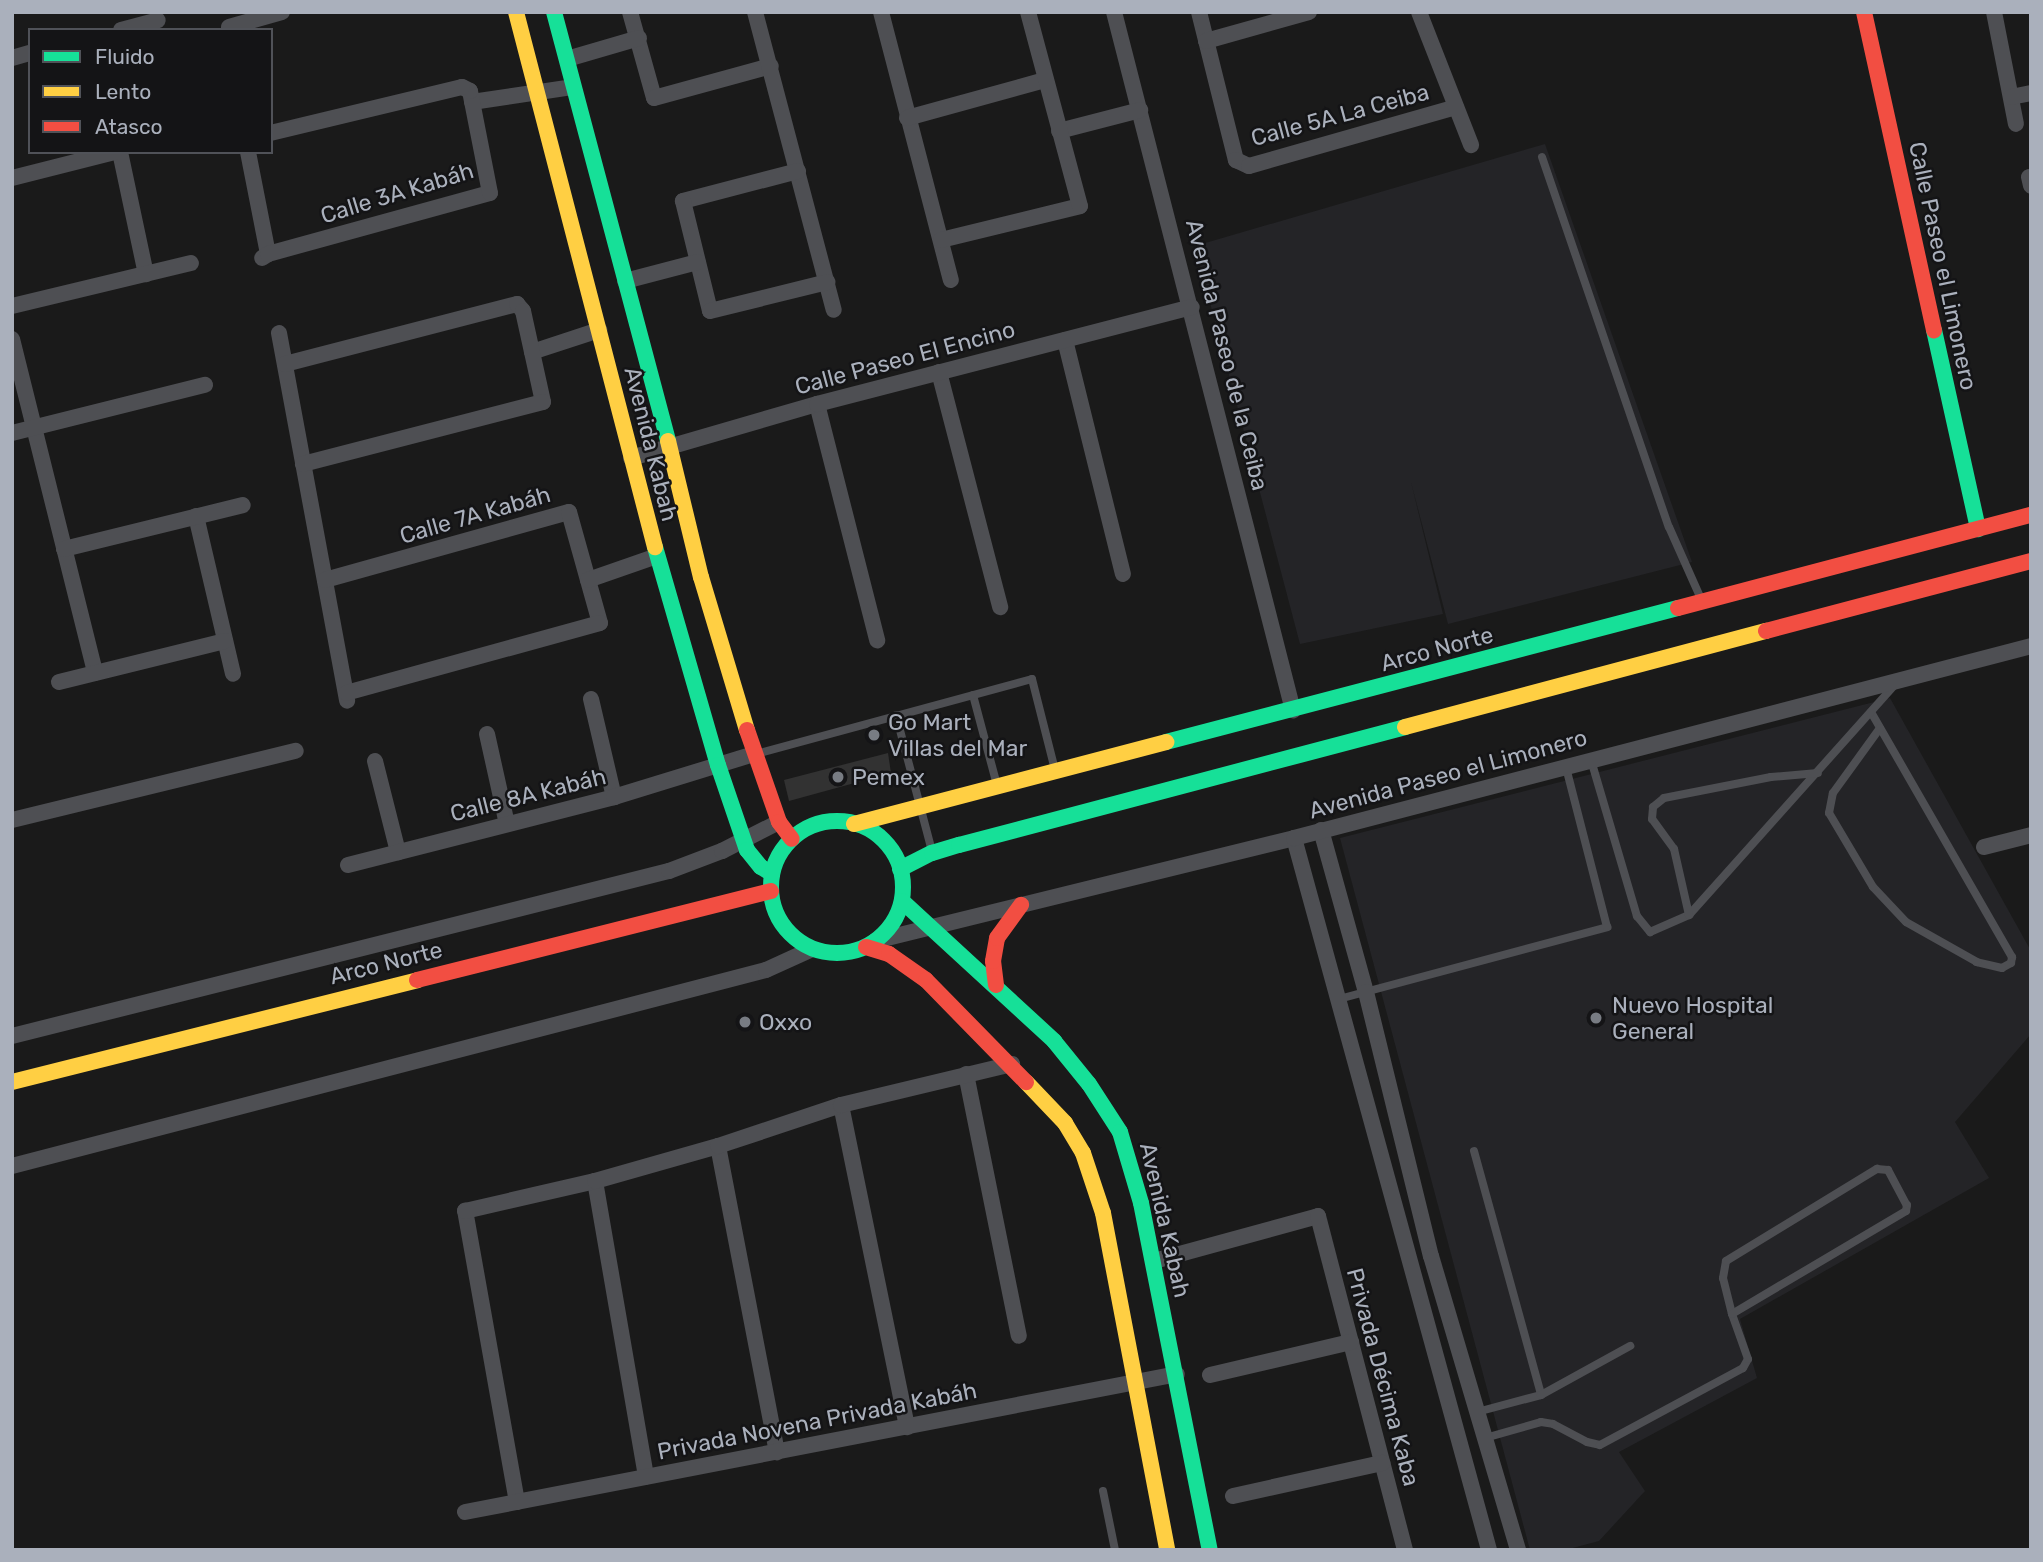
<!DOCTYPE html>
<html>
<head>
<meta charset="utf-8">
<style>
	body { margin:0 }
	#map { position:relative; width:2043px; height:1562px; overflow:hidden; background:#1a1a1a; font-family:Rubik,sans-serif }
	div>[style] { position:absolute }
	.built>* { inset:0; background:#242427 }
	.building>* { inset:0; background:#323232 }
	.lane>* { height:8px; margin:-4px; padding:0 4px; transform-origin:4px; border-radius:4px; background:#4e4f53 }
	.street>* { height:16px; margin:-8px; padding:0 8px; transform-origin:8px; border-radius:8px; background:#4e4f53 }
	.fast>* { height:16px; margin:-8px; padding:0 8px; transform-origin:8px; border-radius:8px; background:#16e098 }
	.fast>.ring { margin:-8px; padding:0; box-sizing:content-box; background:none; border:16px solid #16e098; border-radius:50% }
	.slow>* { height:16px; margin:-8px; padding:0 8px; transform-origin:8px; border-radius:8px; background:#ffcf43 }
	.jam>* { height:16px; margin:-8px; padding:0 8px; transform-origin:8px; border-radius:8px; background:#f24e42 }
	.dots>* { width:19px; height:19px; translate:-50% -50%; box-sizing:border-box; border:4px solid #141416; border-radius:50% }
	span { translate:-50% -50%; white-space:nowrap; text-align:center; line-height:1.15; -webkit-text-stroke:5px #141416; paint-order:stroke }
	.street-label { font-size:23px; color:#aab0bc }
	.poi-label { font-size:23px; color:#aab0bc }
	.left { translate:0 -50%; text-align:left }
	.frame { position:absolute; inset:0; border:14px solid #aab0bc; pointer-events:none }
	.legend { position:absolute; left:28px; top:28px; width:245px; height:126px; box-sizing:border-box; background:#141416; border:2px solid #505258; margin:0; padding:9px 12px; list-style:none; font-size:21px; color:#aab0bc }
	.legend li { display:flex; align-items:center; gap:14px; height:35px }
	.legend b { width:35px; border:2px solid #505258 }
</style>
</head>
<body>
<div id="map">
	<div class="built">
		<div style="clip-path:polygon(1545px 144px,1692px 562px,1448px 624px,1411px 482px,1443px 614px,1300px 644px,1195px 246px)"></div>
		<div style="clip-path:polygon(1890px 698px,2031px 951px,2031px 1034px,1955px 1122px,1989px 1178px,1740px 1319px,1757px 1378px,1619px 1452px,1645px 1491px,1599px 1541px,1565px 1550px,1530px 1550px,1340px 838px)"></div>
	</div>
	<div class="building">
		<div style="clip-path:polygon(888px 753px,891px 773px,789px 801px,784px 780px)"></div>
	</div>
	<div class="lane">
		<div style="left:1542px;top:157px;width:391px;rotate:71.1deg"></div>
		<div style="left:1669px;top:527px;width:79px;rotate:66deg"></div>
		<div style="left:973px;top:695px;width:93px;rotate:75.1deg"></div>
		<div style="left:1871px;top:712px;width:283px;rotate:60.1deg"></div>
		<div style="left:2012px;top:957px;width:6px;rotate:99deg"></div>
		<div style="left:2011px;top:963px;width:10px;rotate:151deg"></div>
		<div style="left:2002px;top:968px;width:26px;rotate:-167deg"></div>
		<div style="left:1977px;top:962px;width:81px;rotate:-150.6deg"></div>
		<div style="left:1906px;top:922px;width:48px;rotate:-133.3deg"></div>
		<div style="left:1873px;top:887px;width:86px;rotate:-120.7deg"></div>
		<div style="left:1829px;top:813px;width:20px;rotate:-79deg"></div>
		<div style="left:1833px;top:793px;width:80px;rotate:-54.1deg"></div>
		<div style="left:896px;top:715px;width:141px;rotate:75.2deg"></div>
		<div style="left:756px;top:754px;width:286px;rotate:-15.2deg"></div>
		<div style="left:1032px;top:679px;width:94px;rotate:75.8deg"></div>
		<div style="left:1591px;top:760px;width:163px;rotate:73.6deg"></div>
		<div style="left:1637px;top:916px;width:21px;rotate:51deg"></div>
		<div style="left:1650px;top:932px;width:43px;rotate:-23.6deg"></div>
		<div style="left:1689px;top:915px;width:309px;rotate:-48.2deg"></div>
		<div style="left:1689px;top:915px;width:68px;rotate:-102.8deg"></div>
		<div style="left:1674px;top:849px;width:37px;rotate:-126deg"></div>
		<div style="left:1652px;top:819px;width:12px;rotate:-85deg"></div>
		<div style="left:1653px;top:807px;width:14px;rotate:-39deg"></div>
		<div style="left:1664px;top:798px;width:109px;rotate:-11.1deg"></div>
		<div style="left:1771px;top:777px;width:47px;rotate:-4.9deg"></div>
		<div style="left:1339px;top:999px;width:278px;rotate:-15deg"></div>
		<div style="left:1607px;top:927px;width:165px;rotate:-104.4deg"></div>
		<div style="left:1474px;top:1151px;width:253px;rotate:74.6deg"></div>
		<div style="left:1477px;top:1412px;width:66px;rotate:-14.9deg"></div>
		<div style="left:1541px;top:1395px;width:102px;rotate:-28.8deg"></div>
		<div style="left:1485px;top:1438px;width:58px;rotate:-15.9deg"></div>
		<div style="left:1541px;top:1422px;width:12px;rotate:9deg"></div>
		<div style="left:1553px;top:1424px;width:38px;rotate:28deg"></div>
		<div style="left:1587px;top:1442px;width:13px;rotate:13deg"></div>
		<div style="left:1600px;top:1445px;width:162px;rotate:-28.3deg"></div>
		<div style="left:1743px;top:1368px;width:10px;rotate:-61deg"></div>
		<div style="left:1748px;top:1359px;width:48px;rotate:-109.6deg"></div>
		<div style="left:1732px;top:1314px;width:37px;rotate:-104deg"></div>
		<div style="left:1723px;top:1278px;width:17px;rotate:-80deg"></div>
		<div style="left:1726px;top:1261px;width:177px;rotate:-31.4deg"></div>
		<div style="left:1877px;top:1169px;width:11px;rotate:5deg"></div>
		<div style="left:1888px;top:1170px;width:40px;rotate:62deg"></div>
		<div style="left:1907px;top:1205px;width:6px;rotate:99deg"></div>
		<div style="left:1906px;top:1211px;width:202px;rotate:149.4deg"></div>
		<div style="left:1103px;top:1491px;width:60px;rotate:78.5deg"></div>
	</div>
	<div class="street">
		<div style="left:630px;top:12px;width:89px;rotate:74.4deg"></div>
		<div style="left:654px;top:98px;width:121px;rotate:-15.3deg"></div>
		<div style="left:755px;top:12px;width:308px;rotate:75.2deg"></div>
		<div style="left:881px;top:12px;width:277px;rotate:75.4deg"></div>
		<div style="left:1114px;top:12px;width:721px;rotate:75.62deg"></div>
		<div style="left:1199px;top:12px;width:153px;rotate:76deg"></div>
		<div style="left:1236px;top:160px;width:14px;rotate:25deg"></div>
		<div style="left:1249px;top:166px;width:215px;rotate:-15.9deg"></div>
		<div style="left:1419px;top:12px;width:143px;rotate:68.6deg"></div>
		<div style="left:1994px;top:12px;width:114px;rotate:78.9deg"></div>
		<div style="left:229px;top:27px;width:55px;rotate:-15.8deg"></div>
		<div style="left:121px;top:30px;width:38px;rotate:-15deg"></div>
		<div style="left:1206px;top:41px;width:107px;rotate:-15.7deg"></div>
		<div style="left:12px;top:58px;width:19px;rotate:-16deg"></div>
		<div style="left:567px;top:59px;width:75px;rotate:-16.3deg"></div>
		<div style="left:2011px;top:97px;width:20px;rotate:-11deg"></div>
		<div style="left:472px;top:102px;width:101px;rotate:-8.5deg"></div>
		<div style="left:907px;top:118px;width:143px;rotate:-15.4deg"></div>
		<div style="left:1059px;top:131px;width:84px;rotate:-14.5deg"></div>
		<div style="left:120px;top:152px;width:125px;rotate:78deg"></div>
		<div style="left:248px;top:152px;width:104px;rotate:78.9deg"></div>
		<div style="left:268px;top:254px;width:7px;rotate:146deg"></div>
		<div style="left:798px;top:171px;width:119px;rotate:165.4deg"></div>
		<div style="left:683px;top:201px;width:113px;rotate:76.2deg"></div>
		<div style="left:710px;top:311px;width:121px;rotate:-13.9deg"></div>
		<div style="left:2029px;top:177px;width:9px;rotate:77deg"></div>
		<div style="left:12px;top:178px;width:106px;rotate:-14.2deg"></div>
		<div style="left:941px;top:240px;width:143px;rotate:-13.7deg"></div>
		<div style="left:1080px;top:206px;width:201px;rotate:-105deg"></div>
		<div style="left:268px;top:254px;width:230px;rotate:-15.4deg"></div>
		<div style="left:490px;top:193px;width:104px;rotate:-101.1deg"></div>
		<div style="left:470px;top:91px;width:9px;rotate:-153deg"></div>
		<div style="left:462px;top:87px;width:196px;rotate:166.5deg"></div>
		<div style="left:625px;top:281px;width:75px;rotate:-14.6deg"></div>
		<div style="left:12px;top:306px;width:184px;rotate:-13.5deg"></div>
		<div style="left:279px;top:333px;width:374px;rotate:79.5deg"></div>
		<div style="left:12px;top:339px;width:344px;rotate:76deg"></div>
		<div style="left:1065px;top:340px;width:241px;rotate:76.1deg"></div>
		<div style="left:532px;top:352px;width:71px;rotate:-18.2deg"></div>
		<div style="left:285px;top:364px;width:240px;rotate:-14.5deg"></div>
		<div style="left:517px;top:304px;width:9px;rotate:49deg"></div>
		<div style="left:523px;top:311px;width:93px;rotate:77.6deg"></div>
		<div style="left:543px;top:402px;width:248px;rotate:165.5deg"></div>
		<div style="left:939px;top:372px;width:243px;rotate:75.4deg"></div>
		<div style="left:817px;top:404px;width:244px;rotate:75.7deg"></div>
		<div style="left:12px;top:433px;width:199px;rotate:-14deg"></div>
		<div style="left:631px;top:458px;width:194px;rotate:-16.2deg"></div>
		<div style="left:817px;top:404px;width:387px;rotate:-14.5deg"></div>
		<div style="left:196px;top:516px;width:162px;rotate:76.8deg"></div>
		<div style="left:64px;top:549px;width:184px;rotate:-13.8deg"></div>
		<div style="left:325px;top:580px;width:253px;rotate:-15.6deg"></div>
		<div style="left:569px;top:512px;width:115px;rotate:74.4deg"></div>
		<div style="left:600px;top:623px;width:263px;rotate:164.6deg"></div>
		<div style="left:588px;top:580px;width:73px;rotate:-19.2deg"></div>
		<div style="left:59px;top:682px;width:171px;rotate:-13.9deg"></div>
		<div style="left:591px;top:699px;width:101px;rotate:76.8deg"></div>
		<div style="left:487px;top:734px;width:92px;rotate:77.5deg"></div>
		<div style="left:375px;top:761px;width:94px;rotate:75.8deg"></div>
		<div style="left:12px;top:820px;width:292px;rotate:-13.7deg"></div>
		<div style="left:1321px;top:830px;width:168px;rotate:74.5deg"></div>
		<div style="left:1366px;top:992px;width:272px;rotate:76.2deg"></div>
		<div style="left:1431px;top:1256px;width:307px;rotate:73.5deg"></div>
		<div style="left:1294px;top:838px;width:738px;rotate:74.68deg"></div>
		<div style="left:1984px;top:847px;width:49px;rotate:-14.3deg"></div>
		<div style="left:348px;top:865px;width:275px;rotate:-14.3deg"></div>
		<div style="left:614px;top:797px;width:146px;rotate:-17.1deg"></div>
		<div style="left:875px;top:941px;width:431px;rotate:-13.8deg"></div>
		<div style="left:1294px;top:838px;width:762px;rotate:-14.6deg"></div>
		<div style="left:12px;top:1036px;width:677px;rotate:-14.1deg"></div>
		<div style="left:669px;top:871px;width:57px;rotate:-20.7deg"></div>
		<div style="left:722px;top:851px;width:64px;rotate:-27deg"></div>
		<div style="left:966px;top:1074px;width:267px;rotate:78.6deg"></div>
		<div style="left:841px;top:1105px;width:329px;rotate:78.4deg"></div>
		<div style="left:718px;top:1146px;width:312px;rotate:79.1deg"></div>
		<div style="left:12px;top:1166px;width:779px;rotate:-14.57deg"></div>
		<div style="left:766px;top:970px;width:51px;rotate:-24.5deg"></div>
		<div style="left:595px;top:1181px;width:300px;rotate:80.2deg"></div>
		<div style="left:1154px;top:1261px;width:170px;rotate:-15.3deg"></div>
		<div style="left:1318px;top:1216px;width:345px;rotate:75.4deg"></div>
		<div style="left:1210px;top:1375px;width:145px;rotate:-13.2deg"></div>
		<div style="left:1233px;top:1496px;width:153px;rotate:-12.5deg"></div>
		<div style="left:517px;top:1502px;width:296px;rotate:-100.1deg"></div>
		<div style="left:465px;top:1211px;width:133px;rotate:-13deg"></div>
		<div style="left:595px;top:1181px;width:128px;rotate:-15.9deg"></div>
		<div style="left:718px;top:1146px;width:130px;rotate:-18.4deg"></div>
		<div style="left:841px;top:1105px;width:176px;rotate:-13.5deg"></div>
		<div style="left:465px;top:1512px;width:725px;rotate:-10.97deg"></div>
	</div>
	<div class="fast">
		<div style="left:554px;top:12px;width:444px;rotate:75.1deg"></div>
		<div style="left:1934px;top:330px;width:204px;rotate:77.5deg"></div>
		<div style="left:655px;top:547px;width:227px;rotate:73.9deg"></div>
		<div style="left:718px;top:765px;width:90px;rotate:71.2deg"></div>
		<div style="left:747px;top:850px;width:22px;rotate:51deg"></div>
		<div style="left:761px;top:867px;width:13px;rotate:32deg"></div>
		<div style="left:1166px;top:742px;width:529px;rotate:-14.67deg"></div>
		<div class="ring" style="left:771px;top:821px;width:116px;height:116px"></div>
		<div style="left:900px;top:869px;width:36px;rotate:-27deg"></div>
		<div style="left:932px;top:853px;width:28px;rotate:-17deg"></div>
		<div style="left:959px;top:845px;width:461px;rotate:-14.8deg"></div>
		<div style="left:902px;top:901px;width:207px;rotate:42.6deg"></div>
		<div style="left:1054px;top:1041px;width:55px;rotate:50.9deg"></div>
		<div style="left:1089px;top:1084px;width:57px;rotate:57.1deg"></div>
		<div style="left:1120px;top:1132px;width:74px;rotate:73.5deg"></div>
		<div style="left:1141px;top:1203px;width:354px;rotate:78.8deg"></div>
	</div>
	<div class="slow">
		<div style="left:516px;top:12px;width:553px;rotate:75.44deg"></div>
		<div style="left:668px;top:441px;width:140px;rotate:76.4deg"></div>
		<div style="left:701px;top:577px;width:160px;rotate:73.3deg"></div>
		<div style="left:1405px;top:727px;width:374px;rotate:-14.9deg"></div>
		<div style="left:854px;top:824px;width:323px;rotate:-14.7deg"></div>
		<div style="left:12px;top:1082px;width:418px;rotate:-14.1deg"></div>
		<div style="left:1026px;top:1082px;width:57px;rotate:46.4deg"></div>
		<div style="left:1065px;top:1123px;width:35px;rotate:59deg"></div>
		<div style="left:1083px;top:1153px;width:63px;rotate:71.6deg"></div>
		<div style="left:1103px;top:1213px;width:343px;rotate:79.2deg"></div>
	</div>
	<div class="jam">
		<div style="left:1864px;top:12px;width:326px;rotate:77.6deg"></div>
		<div style="left:1678px;top:608px;width:365px;rotate:-14.8deg"></div>
		<div style="left:1766px;top:631px;width:274px;rotate:-14.8deg"></div>
		<div style="left:747px;top:730px;width:97px;rotate:70.8deg"></div>
		<div style="left:779px;top:822px;width:21px;rotate:53deg"></div>
		<div style="left:866px;top:947px;width:24px;rotate:17deg"></div>
		<div style="left:889px;top:954px;width:45px;rotate:35.1deg"></div>
		<div style="left:926px;top:980px;width:143px;rotate:45.6deg"></div>
		<div style="left:417px;top:980px;width:365px;rotate:-14.1deg"></div>
		<div style="left:996px;top:985px;width:24px;rotate:-97deg"></div>
		<div style="left:993px;top:961px;width:23px;rotate:-80deg"></div>
		<div style="left:997px;top:938px;width:41px;rotate:-54deg"></div>
	</div>
	<div class="dots">
		<div style="left:874px;top:735px;background:#787c83"></div>
		<div style="left:838px;top:777px;background:#787c83"></div>
		<div style="left:1596px;top:1018px;background:#787c83"></div>
		<div style="left:745px;top:1022px;background:#787c83"></div>
	</div>
	<div class="street-label">
		<span style="left:1340px;top:115px;rotate:-15deg">Calle 5A La Ceiba</span>
		<span style="left:397px;top:193px;rotate:-17deg">Calle 3A Kabáh</span>
		<span style="left:1943px;top:266px;rotate:78deg">Calle Paseo el Limonero</span>
		<span style="left:1227px;top:355px;rotate:76deg">Avenida Paseo de la Ceiba</span>
		<span style="left:905px;top:358px;rotate:-15deg">Calle Paseo El Encino</span>
		<span style="left:651px;top:444px;rotate:76deg">Avenida Kabah</span>
		<span style="left:475px;top:515px;rotate:-16deg">Calle 7A Kabáh</span>
		<span style="left:1437px;top:649px;rotate:-15deg">Arco Norte</span>
		<span style="left:1448px;top:774px;rotate:-15deg">Avenida Paseo el Limonero</span>
		<span style="left:528px;top:795px;rotate:-14deg">Calle 8A Kabáh</span>
		<span style="left:386px;top:963px;rotate:-14deg">Arco Norte</span>
		<span style="left:1165px;top:1220px;rotate:77deg">Avenida Kabah</span>
		<span style="left:1383px;top:1377px;rotate:75deg">Privada Décima Kaba</span>
		<span style="left:817px;top:1421px;rotate:-11deg">Privada Novena Privada Kabáh</span>
	</div>
	<div class="poi-label">
		<span class="left" style="left:888px;top:735px">Go Mart<br>Villas del Mar</span>
		<span class="left" style="left:852px;top:777px">Pemex</span>
		<span class="left" style="left:1612px;top:1018px">Nuevo Hospital<br>General</span>
		<span class="left" style="left:759px;top:1022px">Oxxo</span>
	</div>
	<div class="frame"></div>
	<ul class="legend">
	<li><b style="height:9px;background:#16e098"></b>Fluido</li>
	<li><b style="height:9px;background:#ffcf43"></b>Lento</li>
	<li><b style="height:9px;background:#f24e42"></b>Atasco</li>
	</ul>
</div>
</body>
</html>
